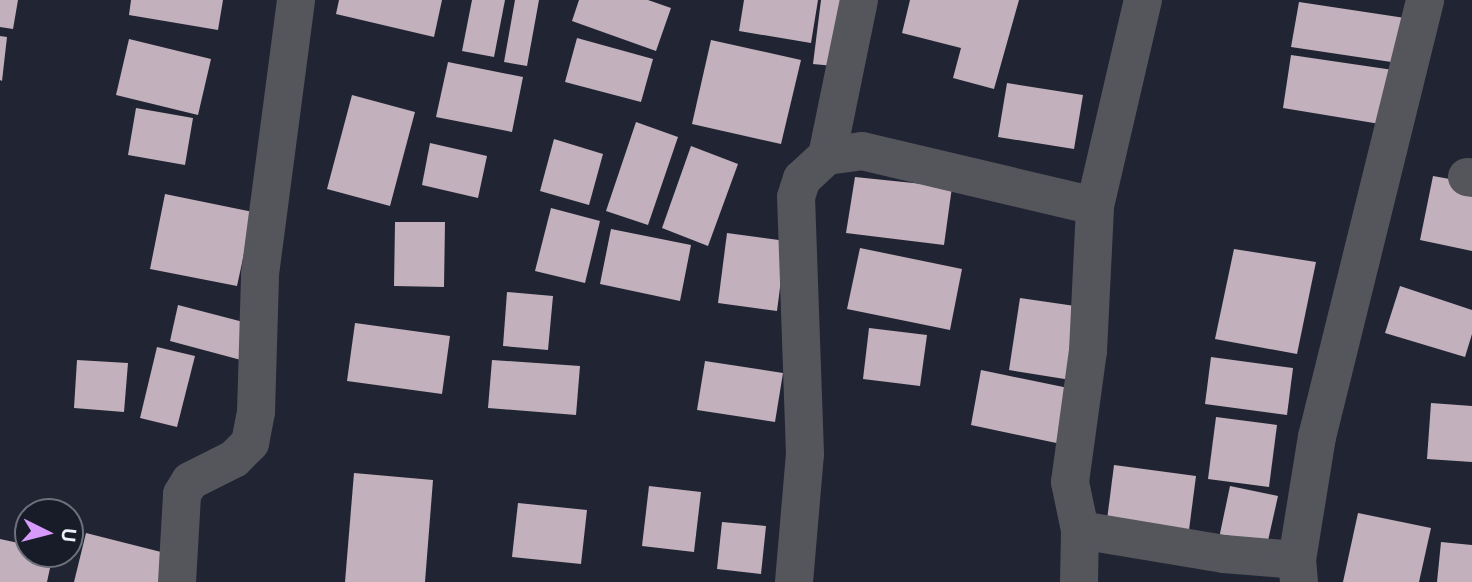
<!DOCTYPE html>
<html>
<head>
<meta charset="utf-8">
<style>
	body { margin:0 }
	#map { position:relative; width:1472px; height:582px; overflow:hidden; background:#212533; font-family:Inter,sans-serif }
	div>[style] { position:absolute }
	.building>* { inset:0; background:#c2b0bc }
	.minor>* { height:38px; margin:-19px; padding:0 19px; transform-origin:19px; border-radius:19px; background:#55555c }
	span { translate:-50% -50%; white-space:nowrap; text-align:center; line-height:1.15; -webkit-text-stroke:7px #181c29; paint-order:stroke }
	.north { position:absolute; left:14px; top:498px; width:70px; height:70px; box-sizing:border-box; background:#181c29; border:2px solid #6d717c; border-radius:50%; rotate:96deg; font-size:19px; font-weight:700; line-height:28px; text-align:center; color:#edf0f9 }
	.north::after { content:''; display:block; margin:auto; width:24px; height:32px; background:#d69bfa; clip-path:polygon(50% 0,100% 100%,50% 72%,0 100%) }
</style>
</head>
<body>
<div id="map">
	<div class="building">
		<div style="clip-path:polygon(0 0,18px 0,13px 29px,0 27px)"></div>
		<div style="clip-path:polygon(131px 0,223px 0,218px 30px,129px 15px)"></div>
		<div style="clip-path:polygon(339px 0,442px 0,434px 37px,336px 14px)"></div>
		<div style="clip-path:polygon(472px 0,505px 0,494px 57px,462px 51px)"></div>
		<div style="clip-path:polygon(515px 0,539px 0,527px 66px,504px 62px)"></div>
		<div style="clip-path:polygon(579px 0,648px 0,671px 8px,656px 51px,572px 21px)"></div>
		<div style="clip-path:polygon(744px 0,818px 0,811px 43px,739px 31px)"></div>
		<div style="clip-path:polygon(821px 0,852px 0,844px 67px,813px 64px)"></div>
		<div style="clip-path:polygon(910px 0,1019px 0,994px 89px,953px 78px,961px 48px,902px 33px)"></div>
		<div style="clip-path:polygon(1299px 2px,1405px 18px,1398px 63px,1291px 47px)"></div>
		<div style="clip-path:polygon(0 36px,7px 37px,2px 81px,0 80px)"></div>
		<div style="clip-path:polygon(577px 38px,653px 59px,641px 102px,565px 82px)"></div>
		<div style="clip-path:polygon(129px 39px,211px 59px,198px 115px,116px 95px)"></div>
		<div style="clip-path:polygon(711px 40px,801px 60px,781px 144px,692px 124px)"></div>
		<div style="clip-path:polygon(1291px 55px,1400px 71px,1392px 126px,1283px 108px)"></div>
		<div style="clip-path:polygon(448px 62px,523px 77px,512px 132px,436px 117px)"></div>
		<div style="clip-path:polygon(1007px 83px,1083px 95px,1074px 149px,998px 137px)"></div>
		<div style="clip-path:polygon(352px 95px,415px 112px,390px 206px,327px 189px)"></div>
		<div style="clip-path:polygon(136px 108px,193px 118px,185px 165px,128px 155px)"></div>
		<div style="clip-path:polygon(636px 122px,678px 137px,648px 225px,606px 211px)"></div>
		<div style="clip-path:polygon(554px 139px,603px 154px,589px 205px,540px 191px)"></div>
		<div style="clip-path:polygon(430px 143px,487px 156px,478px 198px,422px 185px)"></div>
		<div style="clip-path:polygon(691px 146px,738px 164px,708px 246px,662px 228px)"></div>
		<div style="clip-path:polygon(1433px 176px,1472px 183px,1472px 251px,1420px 240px)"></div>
		<div style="clip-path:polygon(855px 177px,952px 187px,944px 245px,846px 233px)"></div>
		<div style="clip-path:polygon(165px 194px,253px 212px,237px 286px,150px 269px)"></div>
		<div style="clip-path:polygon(551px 208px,600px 221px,585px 283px,535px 271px)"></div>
		<div style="clip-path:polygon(395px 222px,445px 222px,444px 287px,394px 286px)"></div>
		<div style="clip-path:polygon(611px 229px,691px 245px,680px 301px,600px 284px)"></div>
		<div style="clip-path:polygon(727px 233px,786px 241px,777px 311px,718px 303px)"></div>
		<div style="clip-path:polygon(860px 248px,962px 269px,950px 330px,847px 309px)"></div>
		<div style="clip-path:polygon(1234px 249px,1316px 262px,1297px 354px,1215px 339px)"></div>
		<div style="clip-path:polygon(1400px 286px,1472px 310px,1472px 334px,1465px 357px,1385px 333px)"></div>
		<div style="clip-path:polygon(507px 292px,553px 296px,548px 350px,503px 346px)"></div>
		<div style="clip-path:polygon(1020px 298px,1082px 307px,1071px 380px,1009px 370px)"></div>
		<div style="clip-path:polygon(178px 305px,251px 324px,241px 360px,170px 341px)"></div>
		<div style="clip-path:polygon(355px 323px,450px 336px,442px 394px,347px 381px)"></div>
		<div style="clip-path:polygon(869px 328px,927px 335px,920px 386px,863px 379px)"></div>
		<div style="clip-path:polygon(157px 347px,195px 356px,177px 427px,140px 418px)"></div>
		<div style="clip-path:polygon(1211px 357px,1293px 368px,1287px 415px,1205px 404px)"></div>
		<div style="clip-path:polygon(77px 360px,128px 363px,124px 412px,74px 408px)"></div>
		<div style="clip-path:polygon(492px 360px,580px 366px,576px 415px,488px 408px)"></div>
		<div style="clip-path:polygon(705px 361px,783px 373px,775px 422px,697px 410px)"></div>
		<div style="clip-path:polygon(981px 370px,1078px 390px,1066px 445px,971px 425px)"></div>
		<div style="clip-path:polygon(1431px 403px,1472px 406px,1472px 462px,1427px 459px)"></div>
		<div style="clip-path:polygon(1216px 417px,1277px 425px,1269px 487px,1208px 479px)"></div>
		<div style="clip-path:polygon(1114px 465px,1196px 476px,1189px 530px,1107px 520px)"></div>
		<div style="clip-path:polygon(354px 473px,433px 480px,425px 582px,345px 582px)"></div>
		<div style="clip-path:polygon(649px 486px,701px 492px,694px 552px,642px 546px)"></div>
		<div style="clip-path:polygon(1230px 486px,1278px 496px,1265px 554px,1218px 543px)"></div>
		<div style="clip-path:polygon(518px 503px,587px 510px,581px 564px,512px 557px)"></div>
		<div style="clip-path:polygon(1358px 513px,1431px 528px,1419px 582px,1343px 582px)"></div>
		<div style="clip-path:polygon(722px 522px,766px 526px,761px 574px,717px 569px)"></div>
		<div style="clip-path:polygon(86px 533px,169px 554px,162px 582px,74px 582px)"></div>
		<div style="clip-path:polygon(0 539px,28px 545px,28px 554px,53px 554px,47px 582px,0 582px)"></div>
		<div style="clip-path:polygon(1441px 542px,1472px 545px,1472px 582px,1437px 582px)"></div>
	</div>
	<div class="minor">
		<div style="left:827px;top:156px;width:159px;rotate:-78.4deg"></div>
		<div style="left:1467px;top:177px;width:5px;rotate:11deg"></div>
		<div style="left:1080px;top:530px;width:146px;rotate:9.5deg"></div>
		<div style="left:1224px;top:554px;width:73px;rotate:4.7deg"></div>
		<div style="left:177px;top:582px;width:88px;rotate:-86.7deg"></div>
		<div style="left:182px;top:494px;width:15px;rotate:-58deg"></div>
		<div style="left:190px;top:481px;width:49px;rotate:-26.6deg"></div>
		<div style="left:234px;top:459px;width:23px;rotate:-45deg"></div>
		<div style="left:250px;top:443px;width:32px;rotate:-79deg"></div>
		<div style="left:256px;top:412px;width:138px;rotate:-88.3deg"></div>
		<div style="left:260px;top:274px;width:276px;rotate:-82.5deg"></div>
		<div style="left:794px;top:582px;width:128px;rotate:-85.1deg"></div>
		<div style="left:805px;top:454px;width:257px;rotate:-92deg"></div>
		<div style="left:796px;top:197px;width:19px;rotate:-72deg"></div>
		<div style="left:802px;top:179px;width:34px;rotate:-43deg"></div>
		<div style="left:827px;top:156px;width:35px;rotate:-8deg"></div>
		<div style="left:862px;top:151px;width:239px;rotate:13.3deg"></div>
		<div style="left:1095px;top:206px;width:212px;rotate:-76.9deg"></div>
		<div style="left:1079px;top:582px;width:52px;rotate:-88.9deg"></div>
		<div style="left:1080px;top:530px;width:49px;rotate:-101.8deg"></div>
		<div style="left:1070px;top:482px;width:132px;rotate:-82.2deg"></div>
		<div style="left:1088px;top:351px;width:145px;rotate:-87.2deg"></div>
		<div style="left:1299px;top:582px;width:22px;rotate:-95deg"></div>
		<div style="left:1297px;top:560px;width:125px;rotate:-80.8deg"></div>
		<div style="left:1317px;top:437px;width:450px;rotate:-76.1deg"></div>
	</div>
	<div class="north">U</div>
</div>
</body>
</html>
